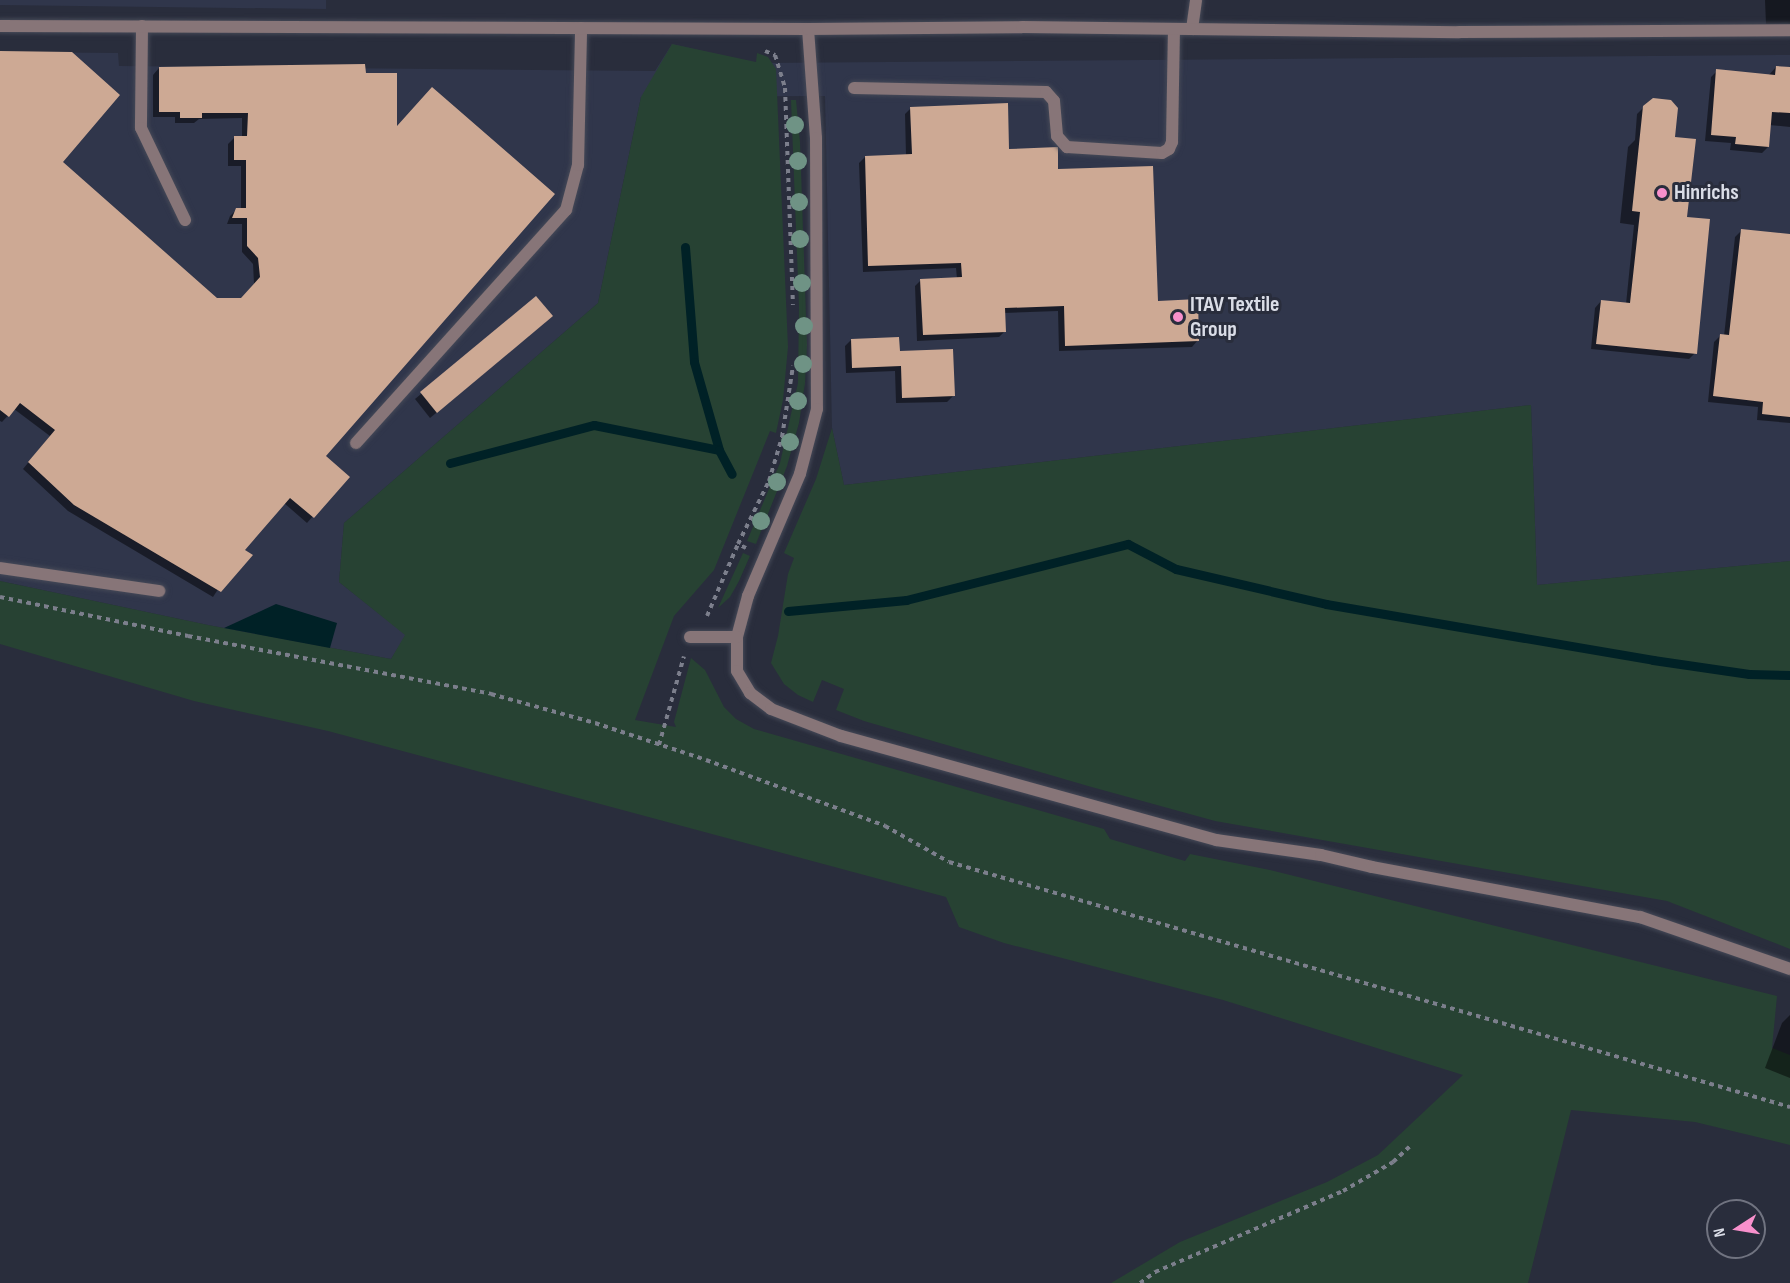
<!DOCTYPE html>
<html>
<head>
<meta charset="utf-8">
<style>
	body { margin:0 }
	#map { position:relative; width:1790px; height:1283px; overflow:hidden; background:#292d3c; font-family:"Sofia Sans Condensed",sans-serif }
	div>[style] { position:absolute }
	.built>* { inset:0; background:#30364b }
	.green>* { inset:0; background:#274233 }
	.water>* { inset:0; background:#002126 }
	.shadow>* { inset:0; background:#0007 }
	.stream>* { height:9px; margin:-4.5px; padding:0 4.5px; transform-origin:4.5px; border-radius:4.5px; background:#002126 }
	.building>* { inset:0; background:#cda994 }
	.path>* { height:4px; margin-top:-2px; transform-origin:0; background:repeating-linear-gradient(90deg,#7c7f8c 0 4.5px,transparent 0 9px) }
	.roads { filter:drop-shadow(0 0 2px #454957) drop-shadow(0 0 2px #454957) }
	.lane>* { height:12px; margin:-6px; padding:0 6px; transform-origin:6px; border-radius:6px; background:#877578 }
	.street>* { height:12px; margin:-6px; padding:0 6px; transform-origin:6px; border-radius:6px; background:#877578 }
	.trees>* { width:18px; height:18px; margin:-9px; border-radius:50%; background:#6f9385 }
	.dots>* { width:16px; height:16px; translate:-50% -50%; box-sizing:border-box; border:3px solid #292d3c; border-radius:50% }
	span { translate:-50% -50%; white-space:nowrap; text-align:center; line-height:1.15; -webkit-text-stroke:6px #292d3c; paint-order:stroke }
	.poi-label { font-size:22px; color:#dadde7; font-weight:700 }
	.left { translate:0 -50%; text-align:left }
	.north { position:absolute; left:1706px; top:1199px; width:60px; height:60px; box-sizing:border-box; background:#292d3c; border:2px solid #707380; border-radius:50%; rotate:258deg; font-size:16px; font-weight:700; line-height:24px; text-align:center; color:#dadde7 }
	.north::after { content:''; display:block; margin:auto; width:21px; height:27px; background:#f890cc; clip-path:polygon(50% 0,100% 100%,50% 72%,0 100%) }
</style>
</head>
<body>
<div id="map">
	<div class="built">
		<div style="clip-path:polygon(0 0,326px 0,326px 9px,0 5px)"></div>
		<div style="clip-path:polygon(672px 44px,756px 63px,1790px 55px,1790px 561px,1537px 585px,1531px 405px,844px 485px,832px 428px,825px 96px,641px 97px,598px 303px,344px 523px,339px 582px,406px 635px,391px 659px,208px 625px,0 581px,0 52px,118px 53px,119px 66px,655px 71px)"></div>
	</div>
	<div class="green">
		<div style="clip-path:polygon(672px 44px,756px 62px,757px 53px,768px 57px,776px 69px,788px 347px,783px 400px,776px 433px,770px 431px,714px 570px,674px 616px,635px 720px,676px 727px,674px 722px,691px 658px,705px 670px,724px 707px,736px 719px,754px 729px,1104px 829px,1110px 839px,1185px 861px,1190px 854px,1270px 870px,1777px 996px,1772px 1048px,1790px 1055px,1790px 1145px,1695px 1122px,1571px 1110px,1528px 1283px,1111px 1283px,1180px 1242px,1327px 1182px,1378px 1155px,1463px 1075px,1223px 1000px,1004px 943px,959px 927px,946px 897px,328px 731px,194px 701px,0 644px,0 581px,208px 625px,391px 659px,405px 635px,339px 582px,344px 523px,598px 303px,641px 97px)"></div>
		<div style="clip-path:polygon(791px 100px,796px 100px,800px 142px,807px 345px,805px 383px,799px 423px,787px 466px,756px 544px,747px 541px,780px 463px,798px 383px,799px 306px)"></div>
		<div style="clip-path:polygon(1531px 405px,1537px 585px,1790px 561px,1790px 949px,1667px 901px,1215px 821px,1088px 786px,864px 721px,836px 710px,844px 689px,822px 680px,813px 702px,798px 695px,784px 684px,771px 663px,778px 636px,788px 574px,794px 558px,784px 553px,816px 479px,832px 428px,844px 485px)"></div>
		<div style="clip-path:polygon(743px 553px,750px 556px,739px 581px,730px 597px,718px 608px)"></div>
	</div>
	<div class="water">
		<div style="clip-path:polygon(276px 604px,337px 623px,330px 648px,224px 628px)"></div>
	</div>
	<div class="shadow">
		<div style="clip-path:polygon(1765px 0,1790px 0,1790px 24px,1766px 24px)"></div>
		<div style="clip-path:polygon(0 52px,61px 162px,216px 299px,240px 300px,254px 284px,253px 264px,242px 252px,242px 224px,227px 224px,230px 216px,236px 210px,241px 210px,241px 166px,228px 166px,228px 144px,234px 138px,242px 137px,242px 118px,199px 119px,194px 123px,175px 123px,175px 117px,153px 117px,153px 75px,159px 68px,364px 66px,324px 456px,347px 477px,307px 523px,284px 503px,243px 551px,213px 597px,68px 511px,23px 469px,50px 436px,14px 409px,2px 422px,0 421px)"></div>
		<div style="clip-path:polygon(1776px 67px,1790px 69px,1790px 127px,1769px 125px,1768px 147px,1762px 153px,1730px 150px,1731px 143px,1705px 141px,1711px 77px,1717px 71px,1768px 76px)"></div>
		<div style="clip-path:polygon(1644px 107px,1686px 218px,1695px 353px,1689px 359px,1591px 349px,1595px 308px,1601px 301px,1626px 304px,1634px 225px,1620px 223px,1628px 147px,1635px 140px,1637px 114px)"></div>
		<div style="clip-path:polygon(911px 108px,1057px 171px,1156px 303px,1198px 340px,1192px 347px,1059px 351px,1058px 311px,1004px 313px,1005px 331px,999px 337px,917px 341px,915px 286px,921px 280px,957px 279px,956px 268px,863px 272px,859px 163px,865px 157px,906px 156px,905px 114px)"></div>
		<div style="clip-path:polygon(1741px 231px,1790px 236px,1790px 423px,1757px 420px,1758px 407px,1708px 402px,1714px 342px,1720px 336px,1724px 336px,1735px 237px)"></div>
		<div style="clip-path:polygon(535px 298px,545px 322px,430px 418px,415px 399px)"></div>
		<div style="clip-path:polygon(851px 340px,898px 353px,953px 396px,947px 402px,896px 403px,895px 371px,846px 373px,845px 346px)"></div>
		<div style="clip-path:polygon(1790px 1015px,1790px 1078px,1765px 1068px,1782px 1023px)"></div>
	</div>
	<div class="stream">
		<div style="left:685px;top:247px;width:115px;rotate:85.5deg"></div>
		<div style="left:694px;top:362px;width:91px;rotate:74.1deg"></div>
		<div style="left:450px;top:463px;width:149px;rotate:-14.8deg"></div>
		<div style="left:594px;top:425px;width:127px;rotate:11.3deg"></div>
		<div style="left:719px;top:450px;width:27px;rotate:62deg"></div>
		<div style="left:788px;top:611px;width:119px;rotate:-5.3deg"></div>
		<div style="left:906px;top:600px;width:229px;rotate:-14.2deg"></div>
		<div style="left:1128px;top:544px;width:54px;rotate:27.5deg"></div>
		<div style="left:1176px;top:569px;width:154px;rotate:13.1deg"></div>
		<div style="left:1326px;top:604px;width:332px;rotate:9.7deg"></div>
		<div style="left:1653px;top:660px;width:97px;rotate:8.3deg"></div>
		<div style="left:1749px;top:674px;width:41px;rotate:1.4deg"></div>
	</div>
	<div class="building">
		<div style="clip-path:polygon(0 51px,72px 52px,120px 95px,63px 162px,217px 298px,241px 298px,260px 277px,258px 258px,247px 246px,247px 218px,232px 218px,236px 208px,246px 208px,246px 160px,234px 160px,234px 136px,247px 136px,248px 113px,202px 113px,202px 118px,180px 118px,180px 112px,159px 112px,159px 67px,365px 64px,366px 73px,397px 73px,397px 126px,432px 87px,555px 194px,326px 456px,350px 477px,314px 518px,290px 498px,245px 550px,253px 555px,221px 592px,74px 505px,28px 462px,55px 430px,20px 403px,9px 417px,0 410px)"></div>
		<div style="clip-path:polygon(1776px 66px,1790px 67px,1790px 113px,1772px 112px,1769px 147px,1735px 144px,1736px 137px,1711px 135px,1716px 69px,1775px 75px)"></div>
		<div style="clip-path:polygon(1653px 98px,1671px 100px,1678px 108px,1675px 137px,1696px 139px,1687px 217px,1710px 219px,1697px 354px,1596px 344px,1601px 300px,1630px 303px,1640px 212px,1632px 211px,1643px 106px)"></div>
		<div style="clip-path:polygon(1008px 103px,1009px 149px,1058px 147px,1058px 169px,1153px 166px,1158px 301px,1198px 299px,1199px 341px,1065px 346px,1064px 306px,1005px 308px,1006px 332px,923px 335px,920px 279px,962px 277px,961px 263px,868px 266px,865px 156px,912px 154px,910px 107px)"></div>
		<div style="clip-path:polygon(1741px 229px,1790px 234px,1790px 417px,1762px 414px,1763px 402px,1713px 396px,1720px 334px,1729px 335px)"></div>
		<div style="clip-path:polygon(536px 296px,553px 316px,437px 413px,420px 392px)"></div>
		<div style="clip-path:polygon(899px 337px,900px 351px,953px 349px,955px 396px,902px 398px,901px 366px,852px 368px,851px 339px)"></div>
	</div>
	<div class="path">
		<div style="left:765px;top:51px;width:11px;rotate:22deg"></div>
		<div style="left:775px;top:55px;width:34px;rotate:73deg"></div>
		<div style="left:785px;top:88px;width:217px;rotate:87.9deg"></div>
		<div style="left:746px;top:548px;width:9px;rotate:-153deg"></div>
		<div style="left:738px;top:544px;width:70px;rotate:-63.8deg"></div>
		<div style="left:769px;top:481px;width:46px;rotate:-73.5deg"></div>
		<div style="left:782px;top:437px;width:72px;rotate:-81.2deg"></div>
		<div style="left:0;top:597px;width:192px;rotate:11.7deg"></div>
		<div style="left:188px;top:636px;width:309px;rotate:10.8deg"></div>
		<div style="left:491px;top:694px;width:108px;rotate:15.6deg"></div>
		<div style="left:595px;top:723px;width:117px;rotate:18.4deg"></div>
		<div style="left:706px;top:760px;width:191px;rotate:20.2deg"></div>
		<div style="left:885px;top:826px;width:73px;rotate:29.4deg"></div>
		<div style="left:949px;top:862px;width:876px;rotate:16.24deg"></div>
		<div style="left:707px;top:616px;width:78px;rotate:-66.7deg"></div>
		<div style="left:659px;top:745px;width:92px;rotate:-74.3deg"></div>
		<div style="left:1140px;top:1283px;width:19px;rotate:-36deg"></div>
		<div style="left:1155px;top:1272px;width:205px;rotate:-23.3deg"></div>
		<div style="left:1343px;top:1191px;width:58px;rotate:-30.1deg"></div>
		<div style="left:1393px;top:1162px;width:25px;rotate:-43deg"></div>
	</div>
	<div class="roads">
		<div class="lane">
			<div style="left:142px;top:26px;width:102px;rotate:90.6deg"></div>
			<div style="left:141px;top:128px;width:102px;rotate:64.4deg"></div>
			<div style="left:808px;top:29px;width:109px;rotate:85.8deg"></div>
			<div style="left:816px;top:138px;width:271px;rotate:89.8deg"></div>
			<div style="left:817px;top:409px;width:67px;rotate:104.7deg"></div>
			<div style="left:800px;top:474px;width:133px;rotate:113.1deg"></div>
			<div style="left:748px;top:596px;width:42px;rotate:105deg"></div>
			<div style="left:737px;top:637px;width:34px;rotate:90deg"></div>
			<div style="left:737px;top:671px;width:26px;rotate:59deg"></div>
			<div style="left:750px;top:693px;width:26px;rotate:37deg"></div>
			<div style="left:771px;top:709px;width:75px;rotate:21.1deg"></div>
			<div style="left:841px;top:736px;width:389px;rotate:15.5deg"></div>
			<div style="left:1216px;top:840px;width:106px;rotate:8.1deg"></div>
			<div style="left:1321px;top:855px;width:52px;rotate:13.2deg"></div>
			<div style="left:1372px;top:867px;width:273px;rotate:10.6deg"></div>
			<div style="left:1640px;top:917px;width:159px;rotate:19.1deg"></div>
			<div style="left:1192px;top:29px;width:29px;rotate:-82deg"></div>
			<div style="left:854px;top:88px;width:192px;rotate:1.2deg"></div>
			<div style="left:1046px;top:92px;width:12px;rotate:48deg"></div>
			<div style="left:1054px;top:101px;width:35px;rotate:85deg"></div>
			<div style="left:1057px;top:136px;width:15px;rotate:48deg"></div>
			<div style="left:1067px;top:147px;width:95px;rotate:3.6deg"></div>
			<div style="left:1162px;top:153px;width:8px;rotate:-30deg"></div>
			<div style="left:1169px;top:149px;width:8px;rotate:-67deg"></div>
			<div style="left:1172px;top:142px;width:113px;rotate:-89deg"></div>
			<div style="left:356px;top:443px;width:314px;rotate:-48deg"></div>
			<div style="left:566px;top:210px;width:47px;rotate:-75.1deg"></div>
			<div style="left:578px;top:165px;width:137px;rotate:-88.7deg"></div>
			<div style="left:0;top:568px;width:161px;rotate:8.2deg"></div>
			<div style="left:690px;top:637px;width:47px"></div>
		</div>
		<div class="street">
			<div style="left:0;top:26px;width:808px;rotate:0.21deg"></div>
			<div style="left:808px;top:29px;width:214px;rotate:-0.5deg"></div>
			<div style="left:1022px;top:27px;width:437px;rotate:0.7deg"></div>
			<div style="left:1459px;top:32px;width:331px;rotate:-0.3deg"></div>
		</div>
	</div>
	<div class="trees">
		<div style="left:795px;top:125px"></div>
		<div style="left:798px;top:161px"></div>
		<div style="left:799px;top:202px"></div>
		<div style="left:800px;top:239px"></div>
		<div style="left:802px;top:283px"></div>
		<div style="left:804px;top:326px"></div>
		<div style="left:803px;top:364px"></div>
		<div style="left:798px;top:401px"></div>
		<div style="left:790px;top:442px"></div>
		<div style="left:777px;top:482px"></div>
		<div style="left:761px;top:521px"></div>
	</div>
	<div class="dots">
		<div style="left:1662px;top:193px;background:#f890cc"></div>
		<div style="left:1178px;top:317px;background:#f890cc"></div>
	</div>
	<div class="poi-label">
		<span class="left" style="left:1674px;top:193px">Hinrichs</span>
		<span class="left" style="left:1190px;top:317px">ITAV Textile<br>Group</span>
	</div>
	<div class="north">N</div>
</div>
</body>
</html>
